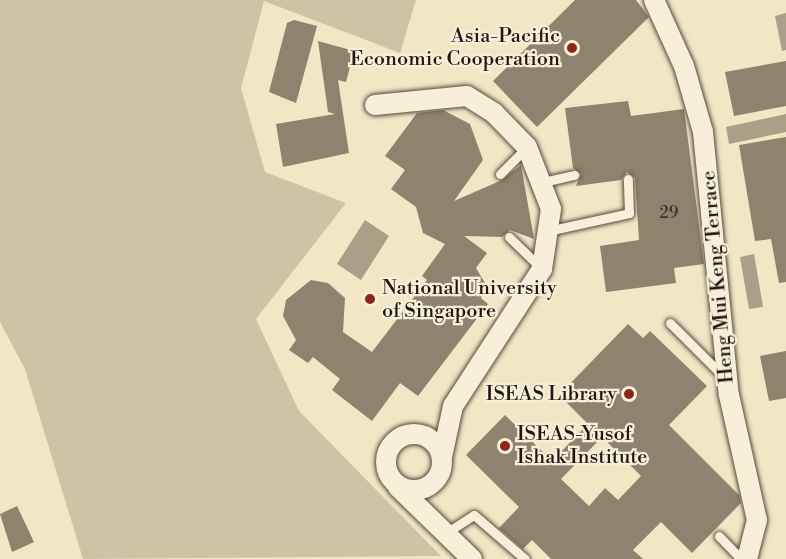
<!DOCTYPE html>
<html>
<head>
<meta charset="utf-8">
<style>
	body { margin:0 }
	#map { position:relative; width:786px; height:559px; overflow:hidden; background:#f2e6c5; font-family:"Libre Bodoni",serif }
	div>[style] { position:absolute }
	.green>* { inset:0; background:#cfc3a6 }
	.water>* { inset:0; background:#ac9f87 }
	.building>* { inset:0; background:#8f826e }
	.roads { filter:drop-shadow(0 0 2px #574a3c) drop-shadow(0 0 2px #574a3c) }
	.lane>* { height:9px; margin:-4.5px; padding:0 4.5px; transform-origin:4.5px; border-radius:4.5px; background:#f7efd9 }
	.street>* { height:20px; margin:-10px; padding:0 10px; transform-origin:10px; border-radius:10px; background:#f7efd9 }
	.street>.ring { margin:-10px; padding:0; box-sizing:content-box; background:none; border:20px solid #f7efd9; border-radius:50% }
	.dots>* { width:16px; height:16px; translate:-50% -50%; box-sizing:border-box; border:3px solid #f7efd9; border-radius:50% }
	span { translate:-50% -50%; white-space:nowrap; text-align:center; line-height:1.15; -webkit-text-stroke:4.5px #f7efd9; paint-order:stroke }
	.number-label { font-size:16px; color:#3e3127 }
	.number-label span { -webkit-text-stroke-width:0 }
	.poi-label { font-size:20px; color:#23160f }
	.right { translate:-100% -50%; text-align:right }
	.left { translate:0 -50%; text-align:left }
	.street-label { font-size:20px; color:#23160f }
</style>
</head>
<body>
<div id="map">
	<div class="green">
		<div style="clip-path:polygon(0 0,416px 0,400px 53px,264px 1px,241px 88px,265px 172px,346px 203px,256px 319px,299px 411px,441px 556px,83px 559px,25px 369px,0 322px)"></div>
	</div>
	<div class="water">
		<div style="clip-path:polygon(786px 13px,786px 50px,782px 51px,775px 16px)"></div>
		<div style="clip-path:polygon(786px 114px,786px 132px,729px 144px,726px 127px)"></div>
		<div style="clip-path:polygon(365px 220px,389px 236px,361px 280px,337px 264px)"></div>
		<div style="clip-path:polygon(754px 254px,763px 307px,749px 309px,740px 257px)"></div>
	</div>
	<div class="building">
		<div style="clip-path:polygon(575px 0,636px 0,649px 17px,537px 127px,493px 81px)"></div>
		<div style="clip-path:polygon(294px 20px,317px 26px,296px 103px,269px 92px,287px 23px)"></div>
		<div style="clip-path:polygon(318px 41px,354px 51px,346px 82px,338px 80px,349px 153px,283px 167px,276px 124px,335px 114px,328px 112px)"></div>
		<div style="clip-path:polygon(786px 61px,786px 106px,734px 116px,725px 72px)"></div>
		<div style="clip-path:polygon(628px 101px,631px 116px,684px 109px,704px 264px,674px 268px,676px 283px,606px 292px,600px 246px,639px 240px,635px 178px,627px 172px,621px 180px,576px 186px,581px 174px,573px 168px,565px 108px)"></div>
		<div style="clip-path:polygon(443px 110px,470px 124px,483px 160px,454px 201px,502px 180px,521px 165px,534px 239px,510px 230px,502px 237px,464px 236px,487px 253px,476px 268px,485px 283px,481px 298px,488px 304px,418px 396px,400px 383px,372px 421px,332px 390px,340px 379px,313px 357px,308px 363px,289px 350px,296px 340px,283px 316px,286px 300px,311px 280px,328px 283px,345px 298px,343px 332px,372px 352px,427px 280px,422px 276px,445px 244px,423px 233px,416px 207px,391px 189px,405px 170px,385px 156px,417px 113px)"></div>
		<div style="clip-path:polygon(786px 137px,786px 282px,779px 283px,771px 239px,755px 241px,739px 145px)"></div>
		<div style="clip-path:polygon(evenodd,628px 324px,643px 338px,650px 331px,707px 386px,669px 425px,739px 495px,741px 503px,692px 553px,661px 522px,633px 550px,643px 559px,551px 559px,532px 540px,523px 549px,499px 528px,519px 507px,466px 455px,505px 415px,552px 461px,588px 424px,559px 395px,628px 324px,602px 437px,641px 476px,618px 500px,605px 488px,589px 506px,561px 479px,602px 437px)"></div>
		<div style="clip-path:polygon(786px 351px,786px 398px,769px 401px,760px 356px)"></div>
		<div style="clip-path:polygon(17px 506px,34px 542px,12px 552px,0 514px)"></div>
	</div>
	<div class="roads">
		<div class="lane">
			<div style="left:500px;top:174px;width:38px;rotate:-45deg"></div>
			<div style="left:543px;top:182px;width:32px;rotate:-13deg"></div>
			<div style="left:552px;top:230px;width:79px;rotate:-12.4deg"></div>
			<div style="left:629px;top:213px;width:34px;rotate:-92deg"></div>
			<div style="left:509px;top:237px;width:46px;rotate:44.1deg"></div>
			<div style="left:670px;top:323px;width:76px;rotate:45deg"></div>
			<div style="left:446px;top:533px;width:33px;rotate:-33deg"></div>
			<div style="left:474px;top:515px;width:67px;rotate:40.8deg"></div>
			<div style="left:719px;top:536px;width:32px;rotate:46deg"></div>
		</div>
		<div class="street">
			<div style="left:654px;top:0;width:72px;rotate:65.6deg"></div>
			<div style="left:684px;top:66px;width:69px;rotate:73.9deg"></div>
			<div style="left:703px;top:132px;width:264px;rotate:84.4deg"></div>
			<div style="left:729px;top:395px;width:128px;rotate:77.4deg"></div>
			<div style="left:757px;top:520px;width:40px;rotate:104.4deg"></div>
			<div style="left:375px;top:105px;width:92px;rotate:-5.6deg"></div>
			<div style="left:467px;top:96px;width:32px;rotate:32deg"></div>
			<div style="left:494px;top:113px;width:47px;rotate:45.9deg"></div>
			<div style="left:527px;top:147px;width:66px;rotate:68.8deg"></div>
			<div style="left:551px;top:209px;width:61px;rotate:98.5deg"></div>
			<div style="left:542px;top:269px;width:163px;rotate:123deg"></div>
			<div style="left:453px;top:406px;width:52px;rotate:102.2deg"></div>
			<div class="ring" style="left:386px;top:434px;width:36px;height:36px"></div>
			<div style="left:398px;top:487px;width:103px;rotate:44.2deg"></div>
		</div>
	</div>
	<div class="dots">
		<div style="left:572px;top:48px;background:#8f2418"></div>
		<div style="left:370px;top:299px;background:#8f2418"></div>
		<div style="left:629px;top:394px;background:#8f2418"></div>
		<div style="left:505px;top:446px;background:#8f2418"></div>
	</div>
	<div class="number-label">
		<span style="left:669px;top:213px">29</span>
	</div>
	<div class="poi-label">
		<span class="right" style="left:560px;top:48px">Asia-Pacific<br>Economic Cooperation</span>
		<span class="left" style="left:382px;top:300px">National University<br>of Singapore</span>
		<span class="right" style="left:617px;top:394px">ISEAS Library</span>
		<span class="left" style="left:517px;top:446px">ISEAS-Yusof<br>Ishak Institute</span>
	</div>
	<div class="street-label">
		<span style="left:718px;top:277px;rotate:-95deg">Heng Mui Keng Terrace</span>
	</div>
</div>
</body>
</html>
